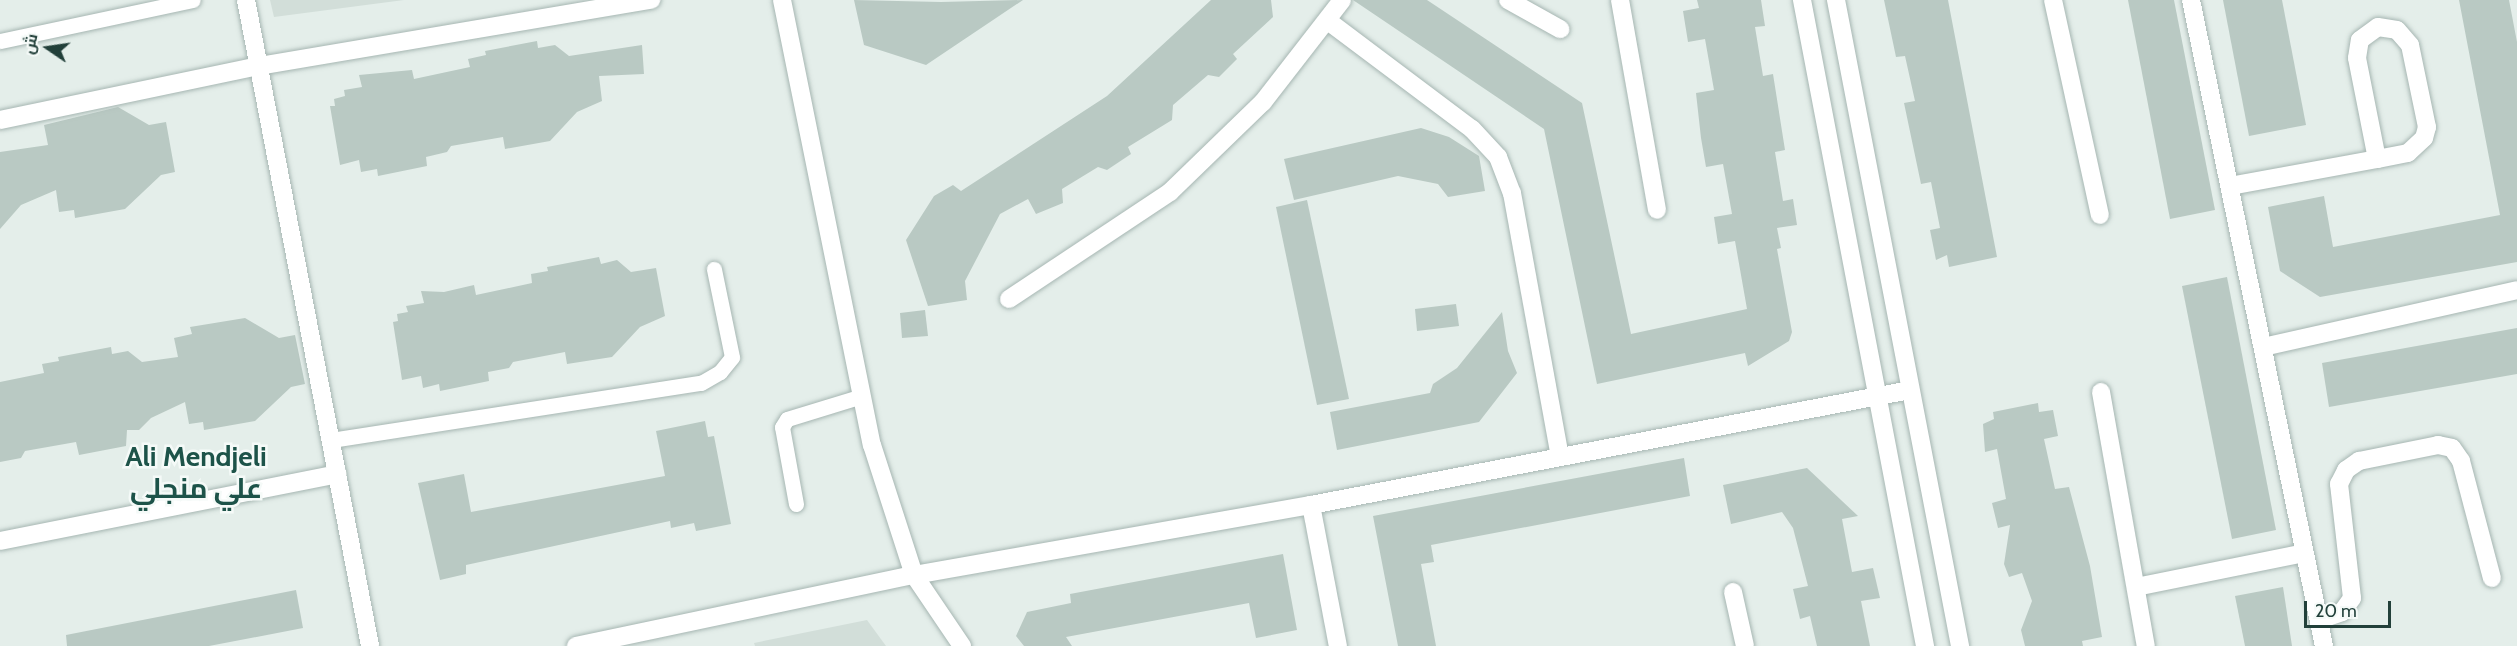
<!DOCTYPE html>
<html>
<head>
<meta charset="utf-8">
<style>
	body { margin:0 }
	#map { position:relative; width:2517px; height:646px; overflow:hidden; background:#e4eeea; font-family:Cabin,Cairo,sans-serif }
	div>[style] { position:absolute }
	.built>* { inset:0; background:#d2ded9 }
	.building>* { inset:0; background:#b9c9c3 }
	.roads { filter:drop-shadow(0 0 2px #a6b6b2) drop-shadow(0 0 2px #a6b6b2) }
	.lane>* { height:15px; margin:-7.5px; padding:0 7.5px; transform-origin:7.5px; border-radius:7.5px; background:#fff }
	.street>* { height:18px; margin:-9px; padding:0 9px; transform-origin:9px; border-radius:9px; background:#fff }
	.secondary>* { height:18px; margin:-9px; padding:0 9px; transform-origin:9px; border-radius:9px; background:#fff }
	span { translate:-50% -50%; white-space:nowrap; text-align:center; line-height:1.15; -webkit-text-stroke:5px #f5faf8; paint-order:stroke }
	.district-label { font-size:28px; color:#1d5349; font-weight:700 }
	.north { position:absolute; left:18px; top:18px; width:60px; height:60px; -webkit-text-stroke:4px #f5faf8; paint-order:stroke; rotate:283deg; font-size:16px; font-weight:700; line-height:24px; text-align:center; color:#22403a }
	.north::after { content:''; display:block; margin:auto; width:21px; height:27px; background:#22403a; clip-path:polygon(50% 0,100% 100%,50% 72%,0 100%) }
	.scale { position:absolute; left:2304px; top:601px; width:87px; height:27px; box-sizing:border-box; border:3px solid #22403a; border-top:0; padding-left:8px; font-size:18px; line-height:21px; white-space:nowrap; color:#22403a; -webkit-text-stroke:4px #f5faf8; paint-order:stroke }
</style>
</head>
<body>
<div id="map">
	<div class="built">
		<div style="clip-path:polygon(270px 0,404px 0,274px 17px)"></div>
		<div style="clip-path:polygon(867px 620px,886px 646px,755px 646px,754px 643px)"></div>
	</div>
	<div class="building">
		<div style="clip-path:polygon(854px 0,941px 2px,1023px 0,926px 65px,864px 45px)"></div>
		<div style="clip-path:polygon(1211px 0,1271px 0,1273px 17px,1233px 54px,1237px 59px,1219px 77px,1208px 75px,1173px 105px,1172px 120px,1128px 147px,1131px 154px,1107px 170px,1098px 167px,1062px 189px,1063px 203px,1036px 214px,1028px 199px,1000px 214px,965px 281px,967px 300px,928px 306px,906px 240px,934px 196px,953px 185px,961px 191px,1107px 96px)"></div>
		<div style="clip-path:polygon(1353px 0,1427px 0,1582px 103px,1631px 334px,1747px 309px,1735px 241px,1718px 244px,1714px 217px,1732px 214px,1723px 164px,1706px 167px,1701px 138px,1696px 93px,1714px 90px,1705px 39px,1688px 42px,1683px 11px,1699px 8px,1697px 0,1761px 0,1765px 26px,1755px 27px,1763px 76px,1773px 74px,1785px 150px,1775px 152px,1783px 201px,1793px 199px,1797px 225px,1777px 228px,1781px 248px,1777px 249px,1792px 332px,1789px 341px,1748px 366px,1745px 353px,1597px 384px,1544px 129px)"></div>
		<div style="clip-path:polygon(1884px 0,1948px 0,1997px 257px,1949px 267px,1947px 255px,1936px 260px,1930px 230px,1940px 228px,1931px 182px,1921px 184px,1904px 103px,1915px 101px,1905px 56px,1896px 57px)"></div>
		<div style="clip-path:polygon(2128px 0,2174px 0,2215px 210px,2170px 219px)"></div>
		<div style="clip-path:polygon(2223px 0,2282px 0,2306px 125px,2249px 136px)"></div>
		<div style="clip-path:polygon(2459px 0,2509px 0,2517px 42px,2517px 262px,2320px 297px,2280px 271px,2268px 207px,2324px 196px,2333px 247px,2500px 215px)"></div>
		<div style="clip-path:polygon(537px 41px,538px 48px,555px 45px,569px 56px,642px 45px,644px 74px,599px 76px,602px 101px,577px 112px,550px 141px,505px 149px,503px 137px,451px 146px,447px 152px,426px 157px,427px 166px,378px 176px,377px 169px,361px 172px,359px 160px,340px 165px,330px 106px,335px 106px,334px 99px,345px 96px,344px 90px,362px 87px,359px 75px,412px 70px,414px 79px,470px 67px,468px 59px,486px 55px,485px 51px)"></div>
		<div style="clip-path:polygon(118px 107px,149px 125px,166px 122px,175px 172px,161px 175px,125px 209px,75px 218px,74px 210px,59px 212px,56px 190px,21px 205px,0 229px,0 152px,48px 145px,44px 125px)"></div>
		<div style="clip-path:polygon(1421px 128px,1449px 137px,1479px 156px,1485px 191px,1448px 197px,1438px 184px,1398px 176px,1294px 200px,1284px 159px)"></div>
		<div style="clip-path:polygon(1307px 200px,1349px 399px,1317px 405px,1276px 207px)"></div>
		<div style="clip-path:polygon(599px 257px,601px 264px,617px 260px,631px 272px,656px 268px,665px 316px,640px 327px,612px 357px,567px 364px,565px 352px,513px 362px,509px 368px,488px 372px,489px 381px,440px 391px,439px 384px,423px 388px,421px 376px,402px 380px,393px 322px,398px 321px,397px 314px,408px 312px,406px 306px,424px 303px,421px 291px,444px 292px,474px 285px,476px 295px,532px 283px,531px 274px,548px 271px,547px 267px)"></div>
		<div style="clip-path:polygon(2227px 277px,2276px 530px,2232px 539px,2182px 286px)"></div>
		<div style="clip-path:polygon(1456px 304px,1459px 326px,1417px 331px,1415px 309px)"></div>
		<div style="clip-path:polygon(925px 310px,928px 336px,902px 338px,900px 313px)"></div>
		<div style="clip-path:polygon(1502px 312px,1508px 351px,1517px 373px,1479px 422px,1337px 450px,1330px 412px,1430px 393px,1433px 384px,1457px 368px)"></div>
		<div style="clip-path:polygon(245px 318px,279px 338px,295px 335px,305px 384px,291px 387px,255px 421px,204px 430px,203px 422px,189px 424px,185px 402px,151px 418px,139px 430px,127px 430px,126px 446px,79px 455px,76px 442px,25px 451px,21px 458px,0 462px,0 382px,44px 373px,42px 364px,59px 361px,58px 357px,111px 347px,112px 354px,128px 351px,142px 362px,178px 357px,174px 338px,192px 334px,190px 327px)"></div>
		<div style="clip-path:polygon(2517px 328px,2517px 374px,2329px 407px,2322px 363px)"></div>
		<div style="clip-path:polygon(2038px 403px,2039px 412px,2053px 410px,2058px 436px,2044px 439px,2055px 489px,2069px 487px,2090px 566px,2102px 637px,2082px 641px,2083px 646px,2025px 646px,2021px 630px,2032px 601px,2022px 573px,2009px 577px,2004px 564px,2010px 525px,1998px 528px,1992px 503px,2006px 499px,1997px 449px,1985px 452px,1983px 424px,1994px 419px,1993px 412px)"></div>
		<div style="clip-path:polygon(705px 421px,708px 437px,714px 436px,731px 524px,696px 531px,694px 523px,671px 528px,670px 521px,466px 565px,466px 574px,440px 580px,418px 483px,464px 474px,471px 512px,665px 476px,656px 431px)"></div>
		<div style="clip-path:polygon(1684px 458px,1690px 496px,1431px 545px,1434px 562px,1421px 564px,1436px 646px,1398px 646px,1373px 516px)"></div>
		<div style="clip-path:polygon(1807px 468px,1858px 516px,1842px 519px,1852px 572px,1873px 568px,1880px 598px,1861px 601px,1870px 646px,1817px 646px,1810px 616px,1800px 619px,1793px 589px,1808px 586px,1793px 528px,1782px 512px,1731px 524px,1723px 485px)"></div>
		<div style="clip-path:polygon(1283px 554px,1297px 630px,1256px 638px,1249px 603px,1066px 637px,1072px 646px,1024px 646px,1016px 636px,1027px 612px,1071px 603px,1070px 594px)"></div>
		<div style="clip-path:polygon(2283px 587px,2292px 646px,2245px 646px,2235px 596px)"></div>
		<div style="clip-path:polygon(296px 590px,303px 628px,209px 646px,67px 646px,66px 635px)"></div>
	</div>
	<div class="roads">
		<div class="lane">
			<div style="left:0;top:41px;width:197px;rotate:-12deg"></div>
			<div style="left:331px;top:440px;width:374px;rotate:-8.8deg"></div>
			<div style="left:701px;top:383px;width:22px;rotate:-30deg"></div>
			<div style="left:720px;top:372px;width:19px;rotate:-51deg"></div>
			<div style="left:732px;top:357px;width:90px;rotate:-101.6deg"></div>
			<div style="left:796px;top:504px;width:78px;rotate:-100.3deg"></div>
			<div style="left:782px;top:427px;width:9px;rotate:-58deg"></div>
			<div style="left:787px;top:419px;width:78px;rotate:-17deg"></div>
		</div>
		<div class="street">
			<div style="left:246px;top:0;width:658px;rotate:79.13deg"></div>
			<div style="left:782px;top:0;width:454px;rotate:78.6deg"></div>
			<div style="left:872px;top:445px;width:137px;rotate:72.1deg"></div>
			<div style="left:914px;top:575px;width:86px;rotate:55.9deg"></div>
			<div style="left:1508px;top:0;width:60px;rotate:29.1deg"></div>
			<div style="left:1620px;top:0;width:213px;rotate:80deg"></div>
			<div style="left:2053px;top:0;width:220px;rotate:77.7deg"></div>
			<div style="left:2191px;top:0;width:660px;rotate:78.37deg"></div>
			<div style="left:1328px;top:21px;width:180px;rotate:36.9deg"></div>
			<div style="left:1472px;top:129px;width:38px;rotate:47deg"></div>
			<div style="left:1498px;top:157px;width:39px;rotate:69deg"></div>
			<div style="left:1512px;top:193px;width:268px;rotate:79.7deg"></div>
			<div style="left:2378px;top:27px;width:19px;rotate:9deg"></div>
			<div style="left:2397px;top:30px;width:20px;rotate:49deg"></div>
			<div style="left:2410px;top:45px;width:84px;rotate:78.3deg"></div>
			<div style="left:2427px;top:127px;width:11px;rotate:105deg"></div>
			<div style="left:2424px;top:138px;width:22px;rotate:137deg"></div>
			<div style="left:2408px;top:153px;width:32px;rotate:169deg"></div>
			<div style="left:2377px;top:159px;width:103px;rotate:-101.2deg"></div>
			<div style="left:2357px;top:58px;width:18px;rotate:-81deg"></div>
			<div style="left:2360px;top:40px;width:22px;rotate:-36deg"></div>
			<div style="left:0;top:120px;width:265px;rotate:-11.8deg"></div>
			<div style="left:259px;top:66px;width:398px;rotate:-9.6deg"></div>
			<div style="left:2230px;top:186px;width:149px;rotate:-10.4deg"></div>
			<div style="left:1009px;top:299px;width:193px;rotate:-33.6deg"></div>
			<div style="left:1170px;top:192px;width:129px;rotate:-44.1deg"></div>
			<div style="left:1263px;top:102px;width:129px;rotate:-52.2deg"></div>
			<div style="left:2263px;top:347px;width:260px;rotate:-12.6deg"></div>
			<div style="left:2101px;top:392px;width:258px;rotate:80deg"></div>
			<div style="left:1311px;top:505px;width:144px;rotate:79.2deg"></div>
			<div style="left:0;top:541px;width:344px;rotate:-11.2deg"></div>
			<div style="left:2136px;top:587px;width:172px;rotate:-11.4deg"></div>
			<div style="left:1733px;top:592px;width:55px;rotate:77.5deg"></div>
			<div style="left:2319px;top:620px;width:24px;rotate:-19deg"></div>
			<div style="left:2342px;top:612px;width:17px;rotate:-54deg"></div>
			<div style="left:2352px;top:598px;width:115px;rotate:-96.5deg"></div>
			<div style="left:2339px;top:484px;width:16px;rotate:-63deg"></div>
			<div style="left:2346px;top:470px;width:16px;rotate:-35deg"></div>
			<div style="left:2359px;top:461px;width:81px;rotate:-11.4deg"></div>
			<div style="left:2438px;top:445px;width:14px;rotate:12deg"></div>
			<div style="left:2452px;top:448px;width:16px;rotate:55deg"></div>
			<div style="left:2461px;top:461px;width:121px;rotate:75.2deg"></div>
			<div style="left:576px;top:646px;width:345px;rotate:-11.9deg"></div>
			<div style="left:914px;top:575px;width:403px;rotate:-10deg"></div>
			<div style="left:1311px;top:505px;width:610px;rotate:-10.87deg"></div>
		</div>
		<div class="secondary">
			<div style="left:1802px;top:0;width:658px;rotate:79.22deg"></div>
			<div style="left:1836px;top:0;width:658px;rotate:79.13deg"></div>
		</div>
	</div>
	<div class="district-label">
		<span style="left:196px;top:472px">Ali Mendjeli<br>علي منجلي</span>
	</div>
	<div class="north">ش</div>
	<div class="scale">20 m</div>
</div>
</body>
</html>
